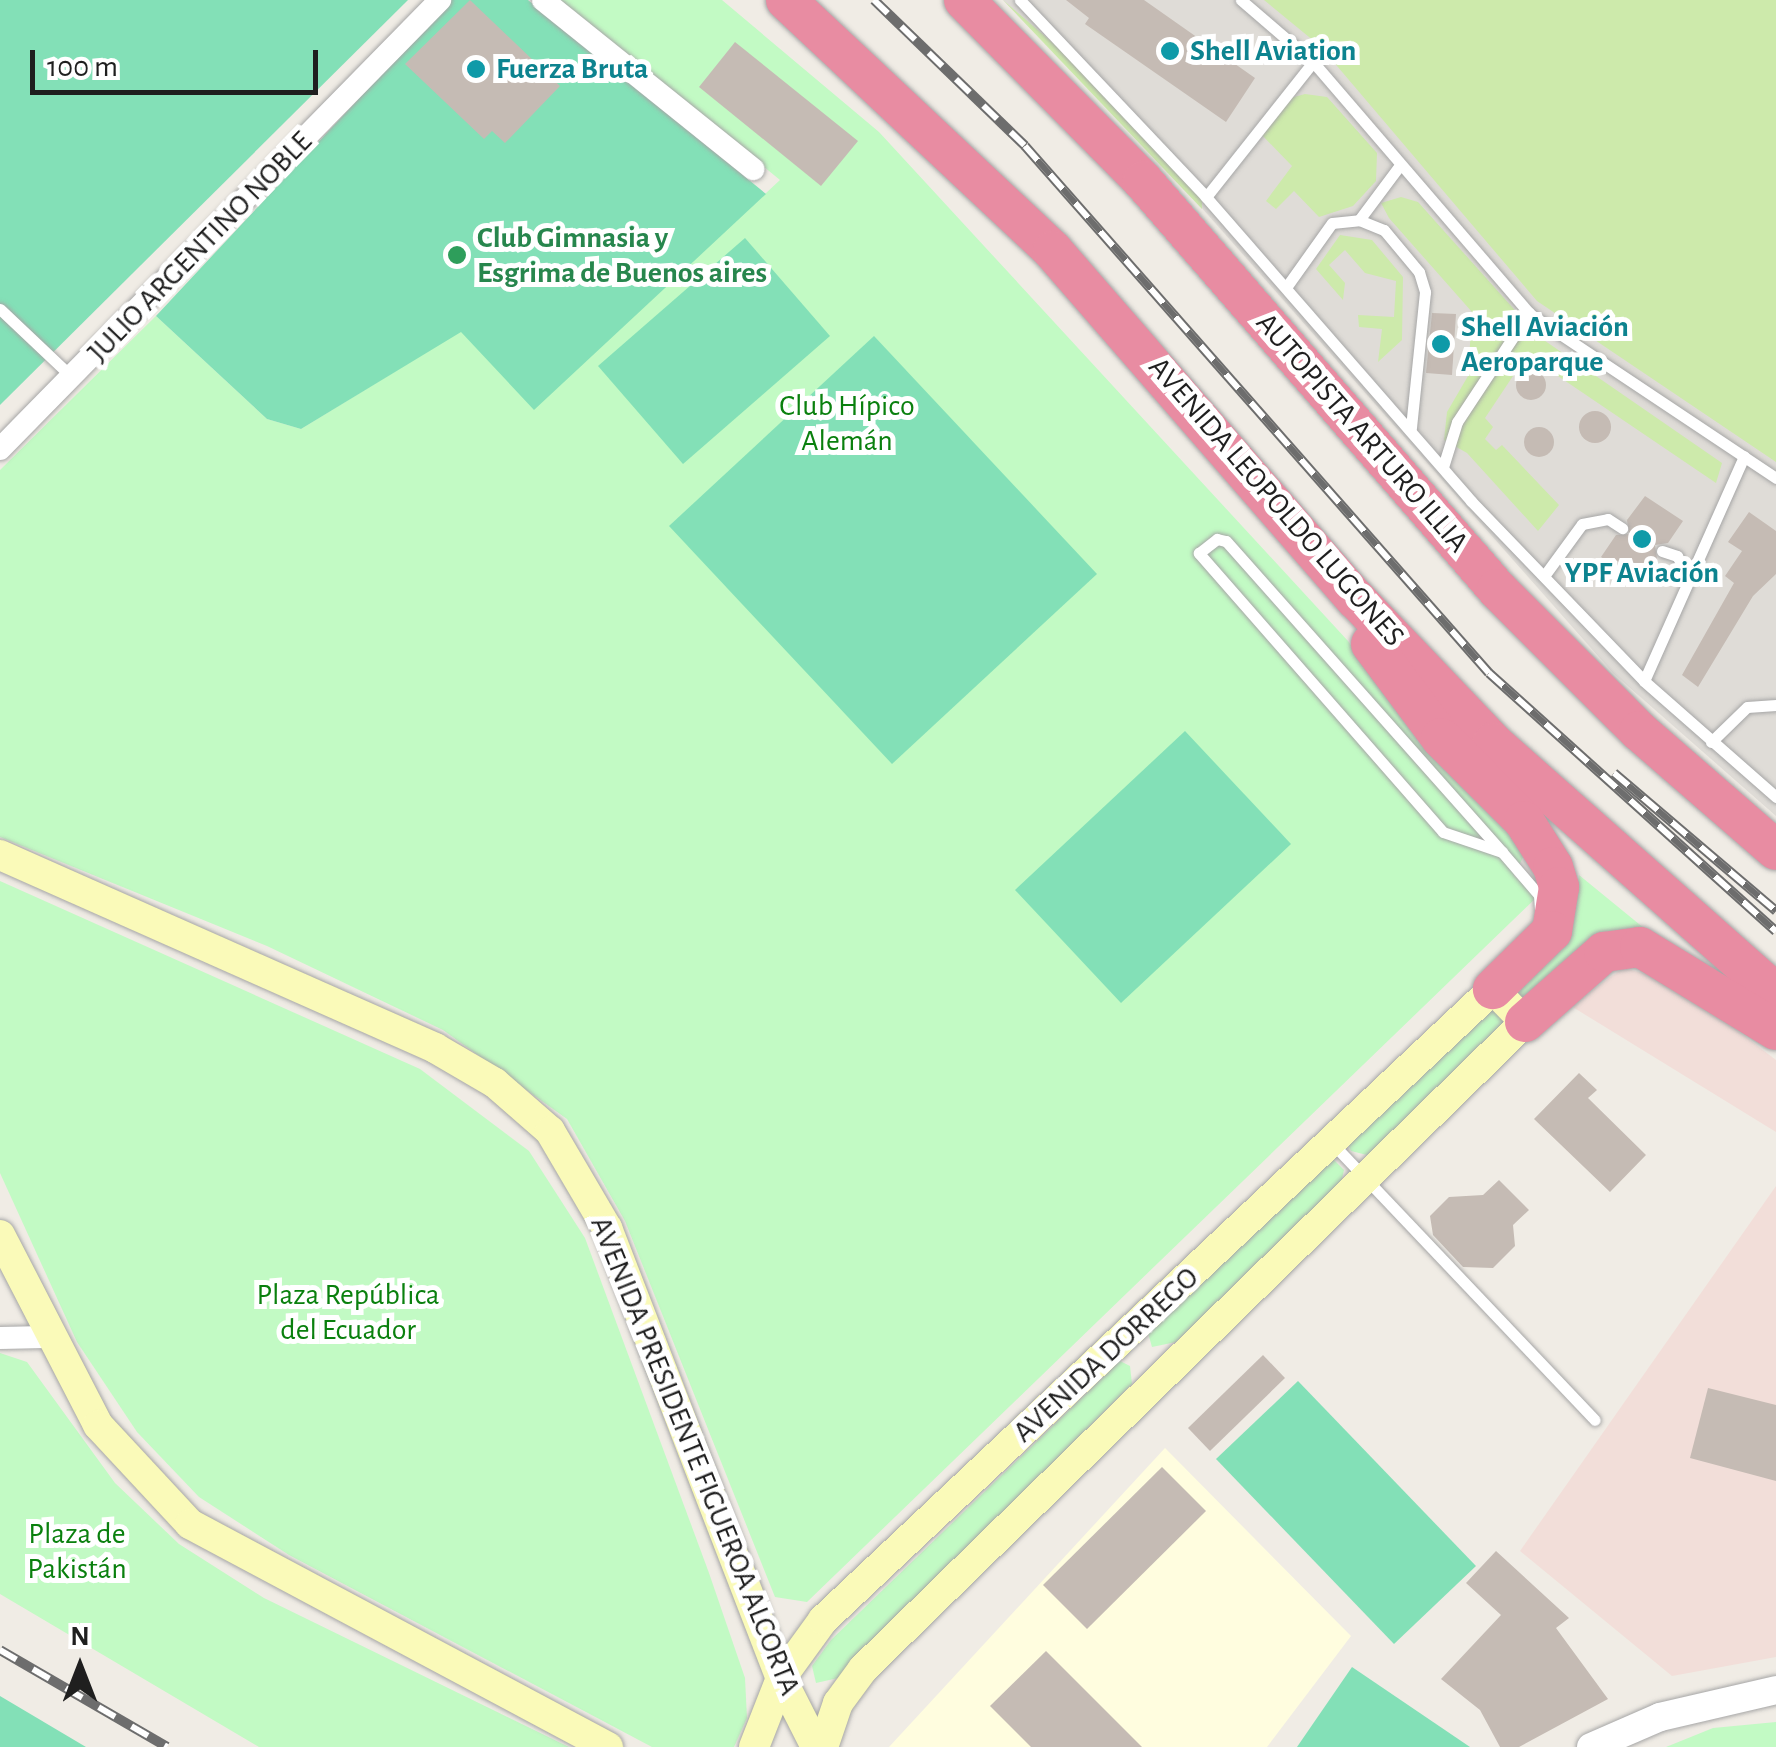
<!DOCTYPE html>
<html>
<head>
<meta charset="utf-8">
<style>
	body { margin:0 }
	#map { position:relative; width:1776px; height:1747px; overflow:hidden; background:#f0ece5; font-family:"Alegreya Sans",sans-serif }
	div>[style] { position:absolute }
	.education>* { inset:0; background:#fffddf }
	.military>* { inset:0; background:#f2ded9 }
	.airport>* { inset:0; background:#dfdcd7 }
	.grass>* { inset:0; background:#cdeaab }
	.park>* { inset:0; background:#c2fac4 }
	.pitch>* { inset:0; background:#83e0b7 }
	.building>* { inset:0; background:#c5bbb4 }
	.round { border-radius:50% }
	.roads { filter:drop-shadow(0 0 2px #a6a6a6) drop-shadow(0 0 2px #a6a6a6) }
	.service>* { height:11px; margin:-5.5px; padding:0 5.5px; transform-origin:5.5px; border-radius:5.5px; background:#fff }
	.minor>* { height:22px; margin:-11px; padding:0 11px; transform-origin:11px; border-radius:11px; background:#fff }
	.tertiary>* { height:28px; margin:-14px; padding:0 14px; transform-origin:14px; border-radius:14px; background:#fff }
	.secondary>* { height:30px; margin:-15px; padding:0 15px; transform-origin:15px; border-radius:15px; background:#fafab9 }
	.motorway>* { height:40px; margin:-20px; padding:0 20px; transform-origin:20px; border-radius:20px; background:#e88ca2 }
	.rail>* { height:10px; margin-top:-5px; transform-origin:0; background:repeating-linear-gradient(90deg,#fff 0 19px,#6d6d6d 0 38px); box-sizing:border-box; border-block:2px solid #6d6d6d }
	.dots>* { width:28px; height:28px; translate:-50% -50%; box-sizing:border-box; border:5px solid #fff; border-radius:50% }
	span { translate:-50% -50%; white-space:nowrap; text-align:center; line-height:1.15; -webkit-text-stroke:10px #fff; paint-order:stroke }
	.culture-label { font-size:30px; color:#0d838f; font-weight:700 }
	.left { translate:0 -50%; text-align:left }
	.leisure-label { font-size:30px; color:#27864d; font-weight:700 }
	.street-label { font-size:30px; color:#1f1f1f }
	.park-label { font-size:30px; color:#0a800e }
	.north { position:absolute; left:30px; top:1617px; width:100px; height:100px; -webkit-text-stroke:8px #fff; paint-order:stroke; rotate:0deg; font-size:28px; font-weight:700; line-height:40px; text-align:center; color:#1f1f1f }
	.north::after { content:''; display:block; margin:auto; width:35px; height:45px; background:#1f1f1f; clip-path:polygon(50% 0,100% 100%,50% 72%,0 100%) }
	.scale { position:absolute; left:30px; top:50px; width:288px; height:45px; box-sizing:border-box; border:5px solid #1f1f1f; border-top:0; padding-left:12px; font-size:30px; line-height:35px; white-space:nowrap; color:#1f1f1f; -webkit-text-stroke:8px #fff; paint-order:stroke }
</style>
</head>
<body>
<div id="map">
	<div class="education">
		<div style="clip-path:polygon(1165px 1448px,1351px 1636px,1267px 1747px,889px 1747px)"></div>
	</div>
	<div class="military">
		<div style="clip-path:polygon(1623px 968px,1671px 980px,1776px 1060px,1776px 1132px,1571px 1006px)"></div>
		<div style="clip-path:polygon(1776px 1186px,1776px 1657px,1672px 1676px,1520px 1551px)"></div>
	</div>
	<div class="airport">
		<div style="clip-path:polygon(1003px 0,1776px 0,1776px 816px,1613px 673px,1171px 173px)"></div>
	</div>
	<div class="grass">
		<div style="clip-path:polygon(1003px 0,1075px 62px,1202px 200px,1202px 209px)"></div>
		<div style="clip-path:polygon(1264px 0,1776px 0,1776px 462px,1537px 301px,1320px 46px)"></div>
		<div style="clip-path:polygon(1305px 94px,1327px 97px,1377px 153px,1376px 181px,1353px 206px,1319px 217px,1294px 191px,1276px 209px,1266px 201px,1292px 166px,1260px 133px,1287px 99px)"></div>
		<div style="clip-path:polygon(1401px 197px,1418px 202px,1538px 336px,1722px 463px,1716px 483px,1527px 355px,1485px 418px,1493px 427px,1485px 439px,1496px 450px,1502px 445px,1559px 505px,1538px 531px,1467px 453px,1444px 440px,1447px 412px,1468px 376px,1472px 312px,1389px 218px,1381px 203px)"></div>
		<div style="clip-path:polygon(1340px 235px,1372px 240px,1403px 277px,1402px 340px,1378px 362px,1382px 329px,1359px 327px,1358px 315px,1394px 317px,1396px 281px,1365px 273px,1345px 250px,1329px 265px,1345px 283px,1343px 300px,1316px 269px)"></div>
	</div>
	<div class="park">
		<div style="clip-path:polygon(559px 0,722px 0,879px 132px,1348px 641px,1419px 743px,1526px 851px,1514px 876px,1539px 895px,807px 1602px,775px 1597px,625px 1221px,567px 1119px,443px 1030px,267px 946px,0 837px,0 470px,156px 316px,267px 419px,301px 429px,461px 331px,534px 409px,780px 180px)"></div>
		<div style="clip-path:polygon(1579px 875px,1661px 942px,1563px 971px,1367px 1155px,1351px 1151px,1348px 1144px,1572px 929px)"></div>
		<div style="clip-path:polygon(0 881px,420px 1069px,529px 1151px,585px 1238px,709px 1573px,745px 1678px,747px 1718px,734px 1747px,652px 1747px,289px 1555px,199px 1497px,137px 1432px,77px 1342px,0 1173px)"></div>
		<div style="clip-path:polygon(1329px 1155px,1344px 1170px,1341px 1183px,1176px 1342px,1152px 1347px,1148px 1333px)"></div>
		<div style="clip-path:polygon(0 1353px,27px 1362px,115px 1483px,179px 1544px,264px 1598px,569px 1747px,259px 1747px,0 1594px)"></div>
		<div style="clip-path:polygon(1120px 1361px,1130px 1366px,1132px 1384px,838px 1678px,816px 1683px,812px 1666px,831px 1640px)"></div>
		<div style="clip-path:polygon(1776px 1722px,1776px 1747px,1666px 1747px,1713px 1728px)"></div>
	</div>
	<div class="pitch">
		<div style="clip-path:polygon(0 0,408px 0,0 405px)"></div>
		<div style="clip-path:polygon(451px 0,528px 0,766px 194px,534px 410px,461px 332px,301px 429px,267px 419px,156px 316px)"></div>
		<div style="clip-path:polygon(745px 238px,830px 336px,683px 464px,598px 366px)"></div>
		<div style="clip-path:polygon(874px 336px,1097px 574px,892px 764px,669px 526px)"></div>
		<div style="clip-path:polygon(1185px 731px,1291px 844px,1121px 1003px,1015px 890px)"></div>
		<div style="clip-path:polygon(1298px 1381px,1476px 1566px,1394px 1644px,1216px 1459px)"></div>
		<div style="clip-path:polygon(1352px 1667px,1470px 1747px,1297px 1747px)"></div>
		<div style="clip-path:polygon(0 1696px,86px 1747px,0 1747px)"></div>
	</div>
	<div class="building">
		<div style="clip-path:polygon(470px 0,560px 86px,505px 143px,492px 131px,484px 139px,405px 64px)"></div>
		<div style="clip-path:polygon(1066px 0,1144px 0,1255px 78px,1226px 122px,1085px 24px,1089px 18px)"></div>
		<div style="clip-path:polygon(735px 42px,858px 141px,821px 186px,699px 87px)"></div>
		<div style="clip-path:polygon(1432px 313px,1456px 314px,1452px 375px,1426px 373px)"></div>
		<div class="round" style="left:1516px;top:370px;width:30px;height:30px"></div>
		<div class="round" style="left:1579px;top:411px;width:32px;height:32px"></div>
		<div class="round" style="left:1524px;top:427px;width:30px;height:30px"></div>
		<div style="clip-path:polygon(1645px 496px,1683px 521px,1668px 543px,1655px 545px,1657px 559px,1640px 583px,1601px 557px,1616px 535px,1629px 534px,1627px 520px)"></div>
		<div style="clip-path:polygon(1749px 512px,1776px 531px,1776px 574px,1753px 596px,1698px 687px,1682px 675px,1734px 583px,1725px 576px,1742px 551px,1728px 542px)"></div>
		<div style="clip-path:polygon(1579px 1073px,1597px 1090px,1588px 1098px,1646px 1155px,1610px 1192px,1534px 1119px)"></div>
		<div style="clip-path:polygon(1499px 1180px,1529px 1210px,1513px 1225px,1515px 1246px,1493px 1268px,1463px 1267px,1433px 1235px,1430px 1216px,1449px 1197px,1483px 1195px)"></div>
		<div style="clip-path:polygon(1263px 1355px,1285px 1378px,1210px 1451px,1188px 1428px)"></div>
		<div style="clip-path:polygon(1708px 1388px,1776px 1405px,1776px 1481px,1690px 1458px)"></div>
		<div style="clip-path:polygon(1162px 1467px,1206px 1511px,1087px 1629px,1043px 1585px)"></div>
		<div style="clip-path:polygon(1496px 1551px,1569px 1618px,1556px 1628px,1608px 1699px,1519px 1747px,1500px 1747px,1480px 1710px,1441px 1679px,1501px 1615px,1466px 1583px)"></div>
		<div style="clip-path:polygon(1046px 1651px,1142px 1747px,1031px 1747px,990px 1706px)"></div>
	</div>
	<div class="roads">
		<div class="service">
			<div style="left:1020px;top:0;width:271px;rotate:46.6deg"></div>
			<div style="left:1241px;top:0;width:95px;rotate:40.7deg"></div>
			<div style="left:1359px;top:220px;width:69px;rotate:-53.3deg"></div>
			<div style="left:1287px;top:286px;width:77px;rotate:-54.5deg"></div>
			<div style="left:1332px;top:223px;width:27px;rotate:-6deg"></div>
			<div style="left:1359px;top:220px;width:27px;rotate:22deg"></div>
			<div style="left:1384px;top:230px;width:55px;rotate:50.2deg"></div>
			<div style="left:1419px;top:272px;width:21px;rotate:73deg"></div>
			<div style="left:1425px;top:292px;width:137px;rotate:95.9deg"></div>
			<div style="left:0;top:309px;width:100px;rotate:43.4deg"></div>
			<div style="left:1443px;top:467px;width:47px;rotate:-72.7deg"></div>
			<div style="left:1457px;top:422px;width:131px;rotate:-56.6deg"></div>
			<div style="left:1776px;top:478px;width:297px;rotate:-146.3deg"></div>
			<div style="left:1529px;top:313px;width:331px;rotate:-130.7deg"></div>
			<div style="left:1313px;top:62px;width:172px;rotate:128.4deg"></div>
			<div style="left:1206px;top:197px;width:403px;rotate:48.9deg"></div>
			<div style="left:1471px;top:501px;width:250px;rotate:46.1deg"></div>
			<div style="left:1644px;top:681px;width:176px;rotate:41.3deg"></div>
			<div style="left:1662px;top:551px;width:16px;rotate:18deg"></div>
			<div style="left:1677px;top:556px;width:21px;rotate:59deg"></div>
			<div style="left:1544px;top:576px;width:64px;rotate:-53.8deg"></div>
			<div style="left:1582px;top:524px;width:26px;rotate:-11deg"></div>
			<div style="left:1608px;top:519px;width:17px;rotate:33deg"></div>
			<div style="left:1644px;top:681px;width:246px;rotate:-66deg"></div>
			<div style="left:1711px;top:742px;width:50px;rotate:-44.2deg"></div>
			<div style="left:1747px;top:707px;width:29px;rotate:-4deg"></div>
			<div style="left:1502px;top:852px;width:62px;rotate:-161.3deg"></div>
			<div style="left:1443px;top:832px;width:371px;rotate:-131.2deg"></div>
			<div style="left:1199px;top:553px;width:23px;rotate:-38deg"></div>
			<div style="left:1217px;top:539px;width:9px;rotate:13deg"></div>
			<div style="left:1226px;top:541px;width:416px;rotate:48.4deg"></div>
			<div style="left:1502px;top:852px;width:57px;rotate:49.3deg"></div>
			<div style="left:1539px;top:895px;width:14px;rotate:86deg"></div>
			<div style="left:1331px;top:1142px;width:383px;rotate:46.5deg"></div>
		</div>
		<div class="minor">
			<div style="left:543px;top:0;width:270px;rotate:38.8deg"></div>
			<div style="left:0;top:449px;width:629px;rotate:-45.58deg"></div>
			<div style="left:0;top:1338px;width:46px;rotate:-1.2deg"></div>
		</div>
		<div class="tertiary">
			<div style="left:1591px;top:1747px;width:75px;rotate:-23.5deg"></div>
			<div style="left:1660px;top:1717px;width:119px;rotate:-13.1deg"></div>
		</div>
		<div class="secondary">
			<div style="left:0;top:855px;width:476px;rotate:23.9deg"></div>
			<div style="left:435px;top:1048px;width:69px;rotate:30.3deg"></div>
			<div style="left:495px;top:1083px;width:73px;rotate:41.1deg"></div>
			<div style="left:550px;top:1131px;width:113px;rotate:59.6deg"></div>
			<div style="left:607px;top:1228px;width:482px;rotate:68.9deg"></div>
			<div style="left:781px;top:1678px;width:77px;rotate:63.1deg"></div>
			<div style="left:0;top:1235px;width:214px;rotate:62.7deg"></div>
			<div style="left:98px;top:1425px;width:135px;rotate:47.1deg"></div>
			<div style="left:190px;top:1524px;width:474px;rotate:28.1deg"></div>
			<div style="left:754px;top:1747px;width:74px;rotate:-68.6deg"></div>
			<div style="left:781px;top:1678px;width:72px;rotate:-54.1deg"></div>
			<div style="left:823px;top:1620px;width:920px;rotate:-43.28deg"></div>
			<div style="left:1493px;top:989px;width:46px;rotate:45.9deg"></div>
			<div style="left:1525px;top:1022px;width:926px;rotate:135.66deg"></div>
			<div style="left:863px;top:1669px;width:42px;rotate:126.3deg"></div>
			<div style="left:838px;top:1703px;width:46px;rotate:108.8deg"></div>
		</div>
		<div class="motorway">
			<div style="left:786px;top:0;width:366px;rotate:43.2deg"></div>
			<div style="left:1053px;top:251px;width:461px;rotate:49deg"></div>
			<div style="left:1356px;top:599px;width:199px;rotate:46.4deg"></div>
			<div style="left:1493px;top:743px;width:378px;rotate:41.5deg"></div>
			<div style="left:964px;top:0;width:255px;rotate:45.3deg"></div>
			<div style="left:1143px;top:181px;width:540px;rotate:49.05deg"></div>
			<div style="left:1497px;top:589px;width:201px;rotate:45deg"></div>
			<div style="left:1639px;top:731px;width:181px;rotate:41deg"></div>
			<div style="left:1371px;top:644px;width:117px;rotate:53.3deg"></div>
			<div style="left:1441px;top:738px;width:117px;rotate:45deg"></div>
			<div style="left:1524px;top:821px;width:54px;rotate:57.8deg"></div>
			<div style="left:1553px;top:867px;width:21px;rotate:73deg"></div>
			<div style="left:1559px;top:887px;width:45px;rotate:99deg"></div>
			<div style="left:1552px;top:931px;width:83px;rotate:135.5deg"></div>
			<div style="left:1525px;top:1022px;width:106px;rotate:-41.5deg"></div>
			<div style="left:1604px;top:952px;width:36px;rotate:-8deg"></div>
			<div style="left:1640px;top:947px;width:159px;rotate:31.4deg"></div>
		</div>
	</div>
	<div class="rail">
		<div style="left:874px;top:0;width:210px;rotate:44deg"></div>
		<div style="left:1025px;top:146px;width:702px;rotate:48.64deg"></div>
		<div style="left:1489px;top:673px;width:386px;rotate:42deg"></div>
		<div style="left:1614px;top:773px;width:213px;rotate:40.4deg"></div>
		<div style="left:0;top:1650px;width:193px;rotate:30.1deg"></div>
	</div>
	<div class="dots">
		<div style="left:1170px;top:51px;background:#0f9aa8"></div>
		<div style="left:476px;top:69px;background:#0f9aa8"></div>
		<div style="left:457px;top:255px;background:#2e9e5b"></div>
		<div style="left:1441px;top:344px;background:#0f9aa8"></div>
		<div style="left:1642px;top:539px;background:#0f9aa8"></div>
	</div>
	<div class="culture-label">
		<span class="left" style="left:1190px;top:51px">Shell Aviation</span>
		<span class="left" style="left:496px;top:69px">Fuerza Bruta</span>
		<span class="left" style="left:1461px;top:344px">Shell Aviación<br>Aeroparque</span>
		<span style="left:1642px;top:573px">YPF Aviación</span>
	</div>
	<div class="leisure-label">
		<span class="left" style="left:477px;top:255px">Club Gimnasia y<br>Esgrima de Buenos aires</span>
	</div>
	<div class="street-label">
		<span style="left:200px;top:247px;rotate:-46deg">JULIO ARGENTINO NOBLE</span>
		<span style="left:1362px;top:433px;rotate:49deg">AUTOPISTA ARTURO ILLIA</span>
		<span style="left:1276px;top:502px;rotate:49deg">AVENIDA LEOPOLDO LUGONES</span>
		<span style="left:1106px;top:1355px;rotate:-43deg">AVENIDA DORREGO</span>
		<span style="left:695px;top:1456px;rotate:68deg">AVENIDA PRESIDENTE FIGUEROA ALCORTA</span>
	</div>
	<div class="park-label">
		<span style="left:847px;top:423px">Club Hípico<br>Alemán</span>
		<span style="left:348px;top:1312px">Plaza República<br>del Ecuador</span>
		<span style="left:77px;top:1551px">Plaza de<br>Pakistán</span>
	</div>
	<div class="north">N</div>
	<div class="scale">100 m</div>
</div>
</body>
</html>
